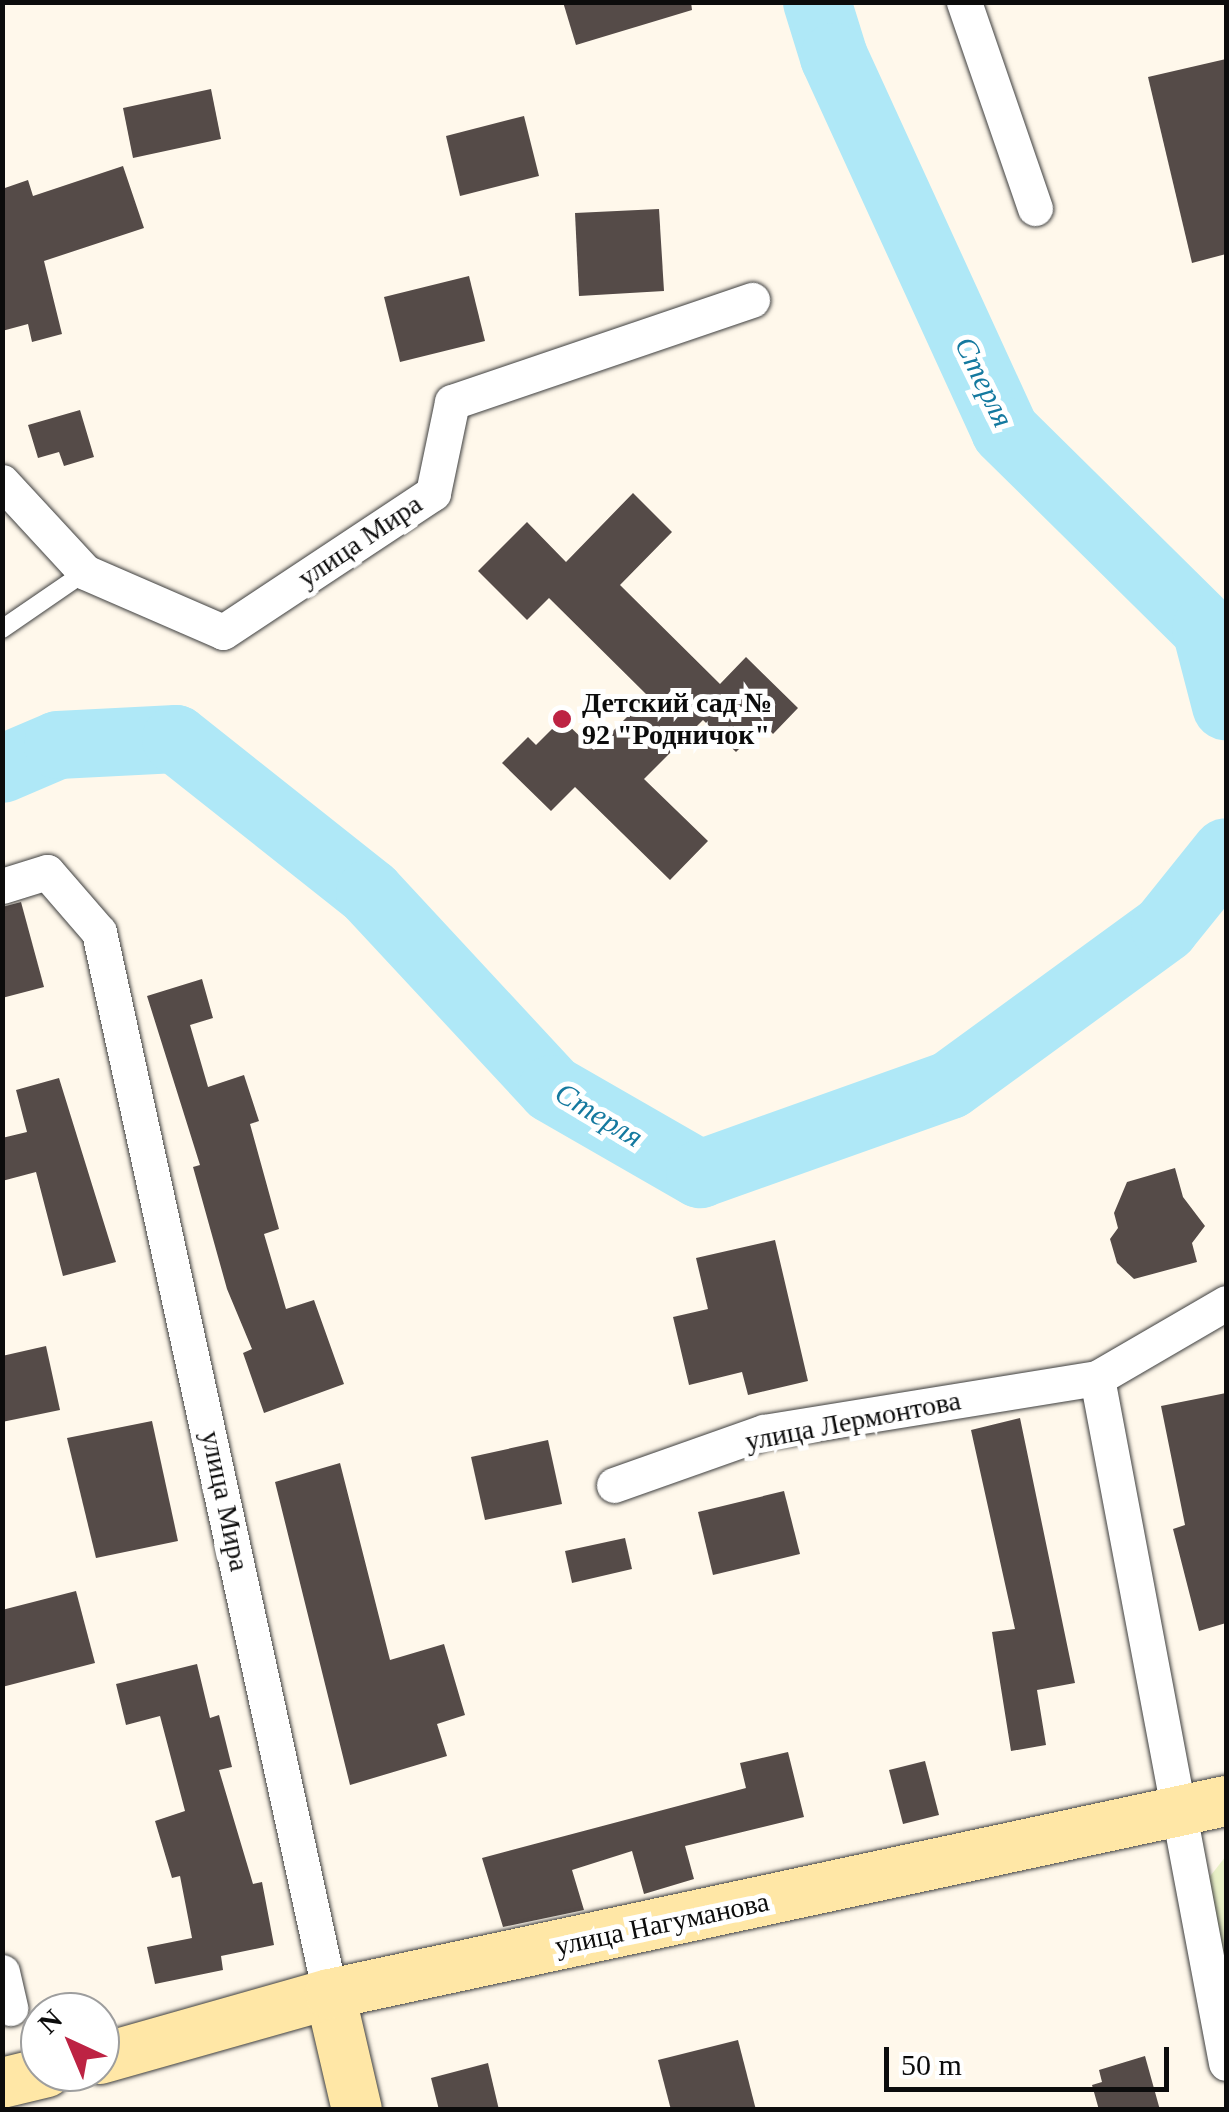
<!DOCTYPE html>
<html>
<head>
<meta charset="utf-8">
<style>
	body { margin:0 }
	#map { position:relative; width:1229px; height:2112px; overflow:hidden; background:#fff8eb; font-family:Georgia,serif }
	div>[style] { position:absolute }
	.pitch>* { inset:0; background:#e9f0c7 }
	.river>* { height:68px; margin:-34px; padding:0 34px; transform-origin:34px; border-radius:34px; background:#afe8f7 }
	.building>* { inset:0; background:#554b48 }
	.roads { filter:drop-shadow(0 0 2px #3f3f3f) drop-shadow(0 0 2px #3f3f3f) }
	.service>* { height:18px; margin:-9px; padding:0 9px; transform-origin:9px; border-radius:9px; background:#fff }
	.minor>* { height:35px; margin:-17.5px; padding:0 17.5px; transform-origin:17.5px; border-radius:17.5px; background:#fff }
	.secondary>* { height:50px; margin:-25px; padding:0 25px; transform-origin:25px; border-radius:25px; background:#ffe7a6 }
	.dots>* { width:28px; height:28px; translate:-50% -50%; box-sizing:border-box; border:5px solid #fff; border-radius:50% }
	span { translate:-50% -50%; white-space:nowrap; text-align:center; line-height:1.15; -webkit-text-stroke:10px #fff; paint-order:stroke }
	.street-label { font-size:28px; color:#0c0c0c }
	.poi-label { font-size:28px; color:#0c0c0c; font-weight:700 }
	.left { translate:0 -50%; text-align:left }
	.water-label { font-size:30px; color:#14799f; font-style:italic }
	.frame { position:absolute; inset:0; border:5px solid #0c0c0c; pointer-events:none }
	.north { position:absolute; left:20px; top:1992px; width:100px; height:100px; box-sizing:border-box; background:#fff; border:2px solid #9e9e9e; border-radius:50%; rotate:316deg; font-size:28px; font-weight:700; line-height:40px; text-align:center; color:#0c0c0c }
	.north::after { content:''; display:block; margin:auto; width:35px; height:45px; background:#bd2343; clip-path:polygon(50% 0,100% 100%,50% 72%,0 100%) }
	.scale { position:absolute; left:884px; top:2047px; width:285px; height:45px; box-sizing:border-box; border:5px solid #0c0c0c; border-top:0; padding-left:12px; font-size:30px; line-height:35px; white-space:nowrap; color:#0c0c0c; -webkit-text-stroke:8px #fff; paint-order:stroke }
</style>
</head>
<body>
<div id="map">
	<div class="pitch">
		<div style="clip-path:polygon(1226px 1856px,1226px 2007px,1200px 1889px)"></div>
	</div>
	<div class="river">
		<div style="left:817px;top:2px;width:58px;rotate:72.8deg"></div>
		<div style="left:834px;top:57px;width:411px;rotate:65.4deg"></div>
		<div style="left:1005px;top:431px;width:282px;rotate:44.6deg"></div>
		<div style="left:1206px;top:629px;width:80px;rotate:75.4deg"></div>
		<div style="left:2px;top:769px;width:61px;rotate:-23.2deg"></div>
		<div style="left:58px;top:745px;width:118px;rotate:-2.9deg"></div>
		<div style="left:176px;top:739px;width:248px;rotate:38.4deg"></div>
		<div style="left:370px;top:893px;width:267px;rotate:47.1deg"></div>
		<div style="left:552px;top:1089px;width:171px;rotate:29.9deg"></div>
		<div style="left:700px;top:1174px;width:265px;rotate:-19.6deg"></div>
		<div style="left:950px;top:1085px;width:266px;rotate:-36.1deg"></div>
		<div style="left:1165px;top:928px;width:97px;rotate:-51.2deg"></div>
	</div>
	<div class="building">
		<div style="clip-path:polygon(563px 2px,691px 2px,692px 10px,576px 45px)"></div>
		<div style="clip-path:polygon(1226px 59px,1226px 254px,1192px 263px,1148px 77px)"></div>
		<div style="clip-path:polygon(211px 89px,221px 139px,133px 158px,123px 108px)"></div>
		<div style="clip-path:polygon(524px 116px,539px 176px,460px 196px,446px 136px)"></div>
		<div style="clip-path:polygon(123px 166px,144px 228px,44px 261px,62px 334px,32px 342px,28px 324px,2px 331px,2px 189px,28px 180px,33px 196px)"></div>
		<div style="clip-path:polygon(659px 209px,664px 291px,579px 296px,575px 213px)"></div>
		<div style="clip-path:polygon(469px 276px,485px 341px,400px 362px,384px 297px)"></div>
		<div style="clip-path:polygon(80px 410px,94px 457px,64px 466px,59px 452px,38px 458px,28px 425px)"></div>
		<div style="clip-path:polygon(633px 493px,672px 532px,620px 585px,720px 684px,746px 657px,798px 708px,773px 734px,764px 724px,736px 752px,703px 720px,644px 779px,708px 841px,670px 880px,575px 787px,551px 811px,502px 763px,528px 737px,536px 745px,562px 719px,594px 750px,648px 696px,549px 598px,527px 620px,478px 571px,527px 522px,566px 562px)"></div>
		<div style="clip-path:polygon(21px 902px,44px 987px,2px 998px,2px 907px)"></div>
		<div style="clip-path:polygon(202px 979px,213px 1018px,190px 1025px,208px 1087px,244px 1075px,259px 1121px,250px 1124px,279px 1229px,264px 1234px,286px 1309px,314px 1300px,344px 1384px,264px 1413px,243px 1353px,252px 1349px,227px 1289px,193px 1167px,200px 1165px,147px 996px)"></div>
		<div style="clip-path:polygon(59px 1078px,116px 1262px,63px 1276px,36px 1172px,2px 1181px,2px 1138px,27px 1132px,16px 1090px)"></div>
		<div style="clip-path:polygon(1175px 1168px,1183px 1197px,1205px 1226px,1192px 1243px,1197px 1262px,1134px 1279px,1117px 1263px,1110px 1239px,1118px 1228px,1114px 1213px,1127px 1182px)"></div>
		<div style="clip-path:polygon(775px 1240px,808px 1381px,748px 1395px,742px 1372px,689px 1385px,673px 1317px,708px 1309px,696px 1258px)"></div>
		<div style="clip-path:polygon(46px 1346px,60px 1410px,2px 1422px,2px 1356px)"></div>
		<div style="clip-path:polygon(1226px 1393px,1226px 1623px,1199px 1631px,1173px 1529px,1185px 1525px,1161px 1406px)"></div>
		<div style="clip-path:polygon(1020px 1418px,1075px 1683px,1037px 1690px,1046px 1745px,1011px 1751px,992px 1632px,1015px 1629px,971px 1430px)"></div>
		<div style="clip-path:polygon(152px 1421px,178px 1541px,96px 1558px,67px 1438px)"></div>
		<div style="clip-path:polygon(548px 1440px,562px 1504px,485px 1520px,471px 1457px)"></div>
		<div style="clip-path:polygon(340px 1463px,390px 1660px,444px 1644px,465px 1715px,437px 1724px,447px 1756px,350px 1785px,275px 1482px)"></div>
		<div style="clip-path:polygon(784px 1491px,800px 1554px,713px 1575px,698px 1512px)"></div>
		<div style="clip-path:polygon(625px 1538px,632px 1569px,572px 1583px,565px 1551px)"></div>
		<div style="clip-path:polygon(76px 1591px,95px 1663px,2px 1687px,2px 1610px)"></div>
		<div style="clip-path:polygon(197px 1664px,210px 1718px,219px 1715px,232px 1767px,219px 1770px,253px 1884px,262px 1882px,274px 1945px,221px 1956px,223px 1970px,155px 1984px,147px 1947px,192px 1938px,180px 1876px,172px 1878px,155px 1821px,185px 1811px,160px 1716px,126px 1725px,116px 1684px)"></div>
		<div style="clip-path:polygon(788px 1752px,804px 1817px,685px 1846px,694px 1879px,644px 1894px,632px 1851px,572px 1870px,584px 1910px,503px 1927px,482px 1858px,746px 1788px,740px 1763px)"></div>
		<div style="clip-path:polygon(925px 1761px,939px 1815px,903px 1824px,889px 1770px)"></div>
		<div style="clip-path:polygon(738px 2040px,756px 2110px,671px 2110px,658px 2060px)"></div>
		<div style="clip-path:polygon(1145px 2056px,1160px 2110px,1099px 2110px,1092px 2085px,1102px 2082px,1099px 2070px)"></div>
		<div style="clip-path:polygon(488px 2063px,499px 2110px,439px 2110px,431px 2078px)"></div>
	</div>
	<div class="roads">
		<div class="service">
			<div style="left:2px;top:629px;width:101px;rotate:-34.5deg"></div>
		</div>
		<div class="minor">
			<div style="left:964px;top:2px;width:218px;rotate:71deg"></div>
			<div style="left:2px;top:482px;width:122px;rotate:47.3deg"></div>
			<div style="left:85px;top:572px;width:150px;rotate:23.5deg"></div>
			<div style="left:223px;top:632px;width:252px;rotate:-33.5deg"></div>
			<div style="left:433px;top:493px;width:93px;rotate:-78.2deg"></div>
			<div style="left:452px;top:402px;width:317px;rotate:-18.8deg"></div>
			<div style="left:2px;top:886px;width:47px;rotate:-17.3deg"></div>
			<div style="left:47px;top:872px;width:79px;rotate:49.1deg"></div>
			<div style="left:99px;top:932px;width:1087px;rotate:77.73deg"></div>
			<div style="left:1226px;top:1303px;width:149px;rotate:149.8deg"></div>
			<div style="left:1097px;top:1378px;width:697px;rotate:79.33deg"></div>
			<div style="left:614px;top:1485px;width:159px;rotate:-19.5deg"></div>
			<div style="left:764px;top:1432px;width:337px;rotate:-9.2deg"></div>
			<div style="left:2px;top:1972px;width:37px;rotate:77deg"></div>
		</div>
		<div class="secondary">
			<div style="left:330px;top:1994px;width:119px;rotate:76.9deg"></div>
			<div style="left:100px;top:2059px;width:239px;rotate:-15.8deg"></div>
			<div style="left:330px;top:1994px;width:917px;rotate:-12.16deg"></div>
			<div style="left:2px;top:2083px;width:46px;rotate:-13.7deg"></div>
		</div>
	</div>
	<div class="dots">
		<div style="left:562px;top:719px;background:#bd2343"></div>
	</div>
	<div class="street-label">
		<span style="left:360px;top:541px;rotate:-34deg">улица Мира</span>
		<span style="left:853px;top:1421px;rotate:-11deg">улица Лермонтова</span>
		<span style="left:225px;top:1501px;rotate:78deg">улица Мира</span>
		<span style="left:662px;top:1924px;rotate:-12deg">улица Нагуманова</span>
	</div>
	<div class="poi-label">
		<span class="left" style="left:582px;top:719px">Детский сад №<br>92 "Родничок"</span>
	</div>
	<div class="water-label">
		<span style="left:984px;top:382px;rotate:64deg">Стерля</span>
		<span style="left:599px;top:1115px;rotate:31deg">Стерля</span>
	</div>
	<div class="frame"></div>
	<div class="north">N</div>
	<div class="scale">50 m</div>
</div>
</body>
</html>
